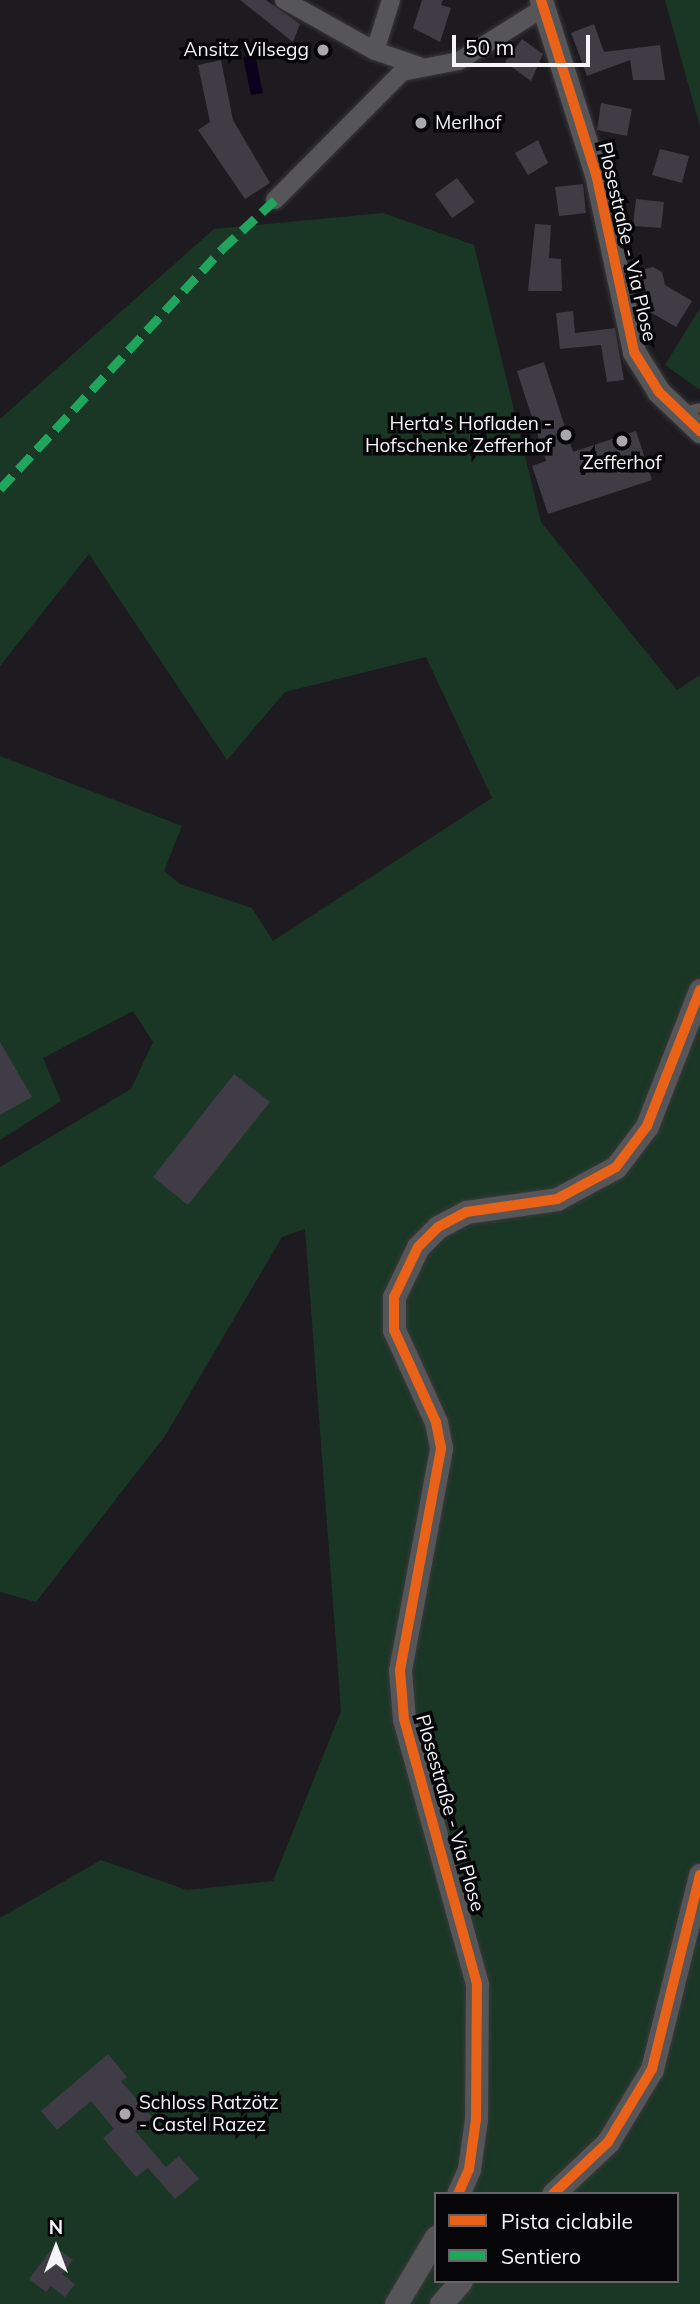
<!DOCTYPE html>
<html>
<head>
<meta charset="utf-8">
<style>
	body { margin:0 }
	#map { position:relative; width:700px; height:2304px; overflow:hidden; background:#1d1b1f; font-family:Mulish,sans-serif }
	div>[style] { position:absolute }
	.green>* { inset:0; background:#193724 }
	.water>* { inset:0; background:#0c021e }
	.building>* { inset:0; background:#3f3c45 }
	.roads { filter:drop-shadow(0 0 2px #3a383b) drop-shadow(0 0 2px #3a383b) }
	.service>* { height:9px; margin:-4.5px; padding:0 4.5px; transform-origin:4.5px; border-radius:4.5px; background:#565558 }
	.minor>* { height:18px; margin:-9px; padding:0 9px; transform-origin:9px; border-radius:9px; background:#565558 }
	.tertiary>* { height:23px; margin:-11.5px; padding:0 11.5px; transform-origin:11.5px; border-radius:11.5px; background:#565558 }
	.quiet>* { height:9px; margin-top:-4.5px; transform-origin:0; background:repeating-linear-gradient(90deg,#20a55d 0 18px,transparent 0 27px) }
	.cycleway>* { height:10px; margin:-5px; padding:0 5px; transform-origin:5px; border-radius:5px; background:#ea6118 }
	.dots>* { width:19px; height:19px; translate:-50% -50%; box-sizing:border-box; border:4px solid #060608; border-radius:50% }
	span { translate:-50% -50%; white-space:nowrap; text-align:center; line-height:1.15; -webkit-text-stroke:7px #060608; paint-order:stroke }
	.poi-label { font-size:19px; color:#f5f4f8 }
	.right { translate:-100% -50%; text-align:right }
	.left { translate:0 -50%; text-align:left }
	.street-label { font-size:19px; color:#f5f4f8 }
	.legend { position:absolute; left:434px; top:2192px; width:245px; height:91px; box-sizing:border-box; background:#060608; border:2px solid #666568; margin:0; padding:9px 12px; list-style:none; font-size:21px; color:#f5f4f8 }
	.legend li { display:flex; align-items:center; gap:14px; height:35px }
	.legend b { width:35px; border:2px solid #666568 }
	.north { position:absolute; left:21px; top:2213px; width:70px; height:70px; -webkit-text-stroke:5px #060608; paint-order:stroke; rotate:0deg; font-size:19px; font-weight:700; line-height:28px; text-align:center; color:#f5f4f8 }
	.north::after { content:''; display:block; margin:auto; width:24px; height:32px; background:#f5f4f8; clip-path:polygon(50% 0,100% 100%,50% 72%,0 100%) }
	.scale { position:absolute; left:452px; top:35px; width:138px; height:32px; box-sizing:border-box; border:4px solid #f5f4f8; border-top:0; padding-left:9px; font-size:21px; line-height:24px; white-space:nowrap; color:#f5f4f8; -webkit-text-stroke:5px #060608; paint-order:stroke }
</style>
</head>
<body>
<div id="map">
	<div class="green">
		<div style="clip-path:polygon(665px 0,700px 0,700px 127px)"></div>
		<div style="clip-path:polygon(evenodd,383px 213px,474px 245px,541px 522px,677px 690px,700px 675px,700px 2304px,0 2304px,0 1918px,101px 1860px,187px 1890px,273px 1881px,341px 1711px,305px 1229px,282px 1237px,165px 1436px,36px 1602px,0 1592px,0 1167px,131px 1089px,153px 1042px,133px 1011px,43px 1058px,61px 1101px,0 1140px,0 756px,182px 826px,164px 871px,180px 884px,252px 908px,273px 941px,492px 798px,426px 657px,285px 692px,227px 760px,89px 554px,0 666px,0 419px,214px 229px,383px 213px,436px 2194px,677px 2194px,677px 2281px,436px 2281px,436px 2194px)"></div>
		<div style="clip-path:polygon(700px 308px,700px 390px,665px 365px)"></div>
	</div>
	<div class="water">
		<div style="clip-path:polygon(255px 55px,263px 93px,251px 95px,243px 57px)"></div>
	</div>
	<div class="building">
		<div style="clip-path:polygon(240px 0,266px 0,300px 24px,293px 42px)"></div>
		<div style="clip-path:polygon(422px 0,443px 0,441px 5px,451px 8px,440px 42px,413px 28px)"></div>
		<div style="clip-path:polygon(594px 24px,604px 52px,660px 45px,665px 80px,633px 80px,630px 60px,587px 76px,571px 33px)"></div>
		<div style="clip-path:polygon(522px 39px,543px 54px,531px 81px,505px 62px)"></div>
		<div style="clip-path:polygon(221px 60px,233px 120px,270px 183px,245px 199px,198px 130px,210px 122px,198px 65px)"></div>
		<div style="clip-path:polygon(601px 103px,632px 109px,627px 136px,597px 130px)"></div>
		<div style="clip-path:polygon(538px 140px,548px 163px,528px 175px,515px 153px)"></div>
		<div style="clip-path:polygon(660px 149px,689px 156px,682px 183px,652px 175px)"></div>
		<div style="clip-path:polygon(457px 178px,475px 202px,452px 218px,435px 194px)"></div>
		<div style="clip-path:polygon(583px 184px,586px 213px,559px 216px,555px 187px)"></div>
		<div style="clip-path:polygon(636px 199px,664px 202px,661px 228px,633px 226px)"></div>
		<div style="clip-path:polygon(535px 224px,551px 225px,549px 258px,561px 259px,562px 291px,528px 291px)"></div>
		<div style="clip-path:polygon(653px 267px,662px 272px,665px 285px,692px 301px,676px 327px,650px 312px,641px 270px)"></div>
		<div style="clip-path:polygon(573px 311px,575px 333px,615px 328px,624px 380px,607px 382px,601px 345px,560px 349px,556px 313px)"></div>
		<div style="clip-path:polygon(544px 362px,573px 452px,636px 431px,652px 480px,548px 514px,532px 466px,546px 461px,517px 371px)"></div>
		<div style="clip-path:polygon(0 1042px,32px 1097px,0 1115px)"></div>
		<div style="clip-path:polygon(234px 1074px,270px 1102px,188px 1205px,153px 1177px)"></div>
		<div style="clip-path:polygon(108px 2054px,127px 2077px,121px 2081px,152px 2117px,135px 2131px,166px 2167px,179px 2156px,199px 2179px,175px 2199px,148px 2168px,136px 2177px,103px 2138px,114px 2129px,91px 2101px,57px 2130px,41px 2111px)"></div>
		<div style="clip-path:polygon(54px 2246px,73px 2260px,62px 2274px,75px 2284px,65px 2297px,51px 2286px,46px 2292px,29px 2279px)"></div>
	</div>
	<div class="roads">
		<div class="service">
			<div style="left:683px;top:411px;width:17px;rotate:-13deg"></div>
		</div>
		<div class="minor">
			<div style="left:284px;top:0;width:104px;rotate:29.3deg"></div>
			<div style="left:375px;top:51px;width:46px;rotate:18.8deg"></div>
			<div style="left:375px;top:51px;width:53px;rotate:-72.6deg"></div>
			<div style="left:275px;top:200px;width:180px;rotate:-45.2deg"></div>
			<div style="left:402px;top:72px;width:58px;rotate:-10.9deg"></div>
			<div style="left:459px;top:61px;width:99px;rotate:-32.2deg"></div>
		</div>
		<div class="tertiary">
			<div style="left:541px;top:0;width:182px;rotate:72.5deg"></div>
			<div style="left:596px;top:174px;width:182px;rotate:77.9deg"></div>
			<div style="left:634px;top:352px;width:47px;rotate:58deg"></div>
			<div style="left:659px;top:392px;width:57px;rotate:43.6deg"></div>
			<div style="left:458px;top:2194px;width:27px;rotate:-66deg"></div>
			<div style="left:469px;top:2169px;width:50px;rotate:-82deg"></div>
			<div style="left:476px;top:2119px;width:135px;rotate:-89.6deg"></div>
			<div style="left:477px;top:1984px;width:275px;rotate:-105.4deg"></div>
			<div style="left:404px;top:1719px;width:49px;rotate:-94.7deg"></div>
			<div style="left:400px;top:1670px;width:226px;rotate:-79.5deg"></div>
			<div style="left:441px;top:1448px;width:26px;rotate:-101deg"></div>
			<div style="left:436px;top:1422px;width:101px;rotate:-114.5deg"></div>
			<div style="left:394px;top:1330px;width:33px;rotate:-90deg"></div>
			<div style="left:394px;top:1297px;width:55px;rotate:-64.4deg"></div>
			<div style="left:418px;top:1247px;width:28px;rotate:-45deg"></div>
			<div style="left:438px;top:1227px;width:32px;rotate:-28deg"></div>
			<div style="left:466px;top:1212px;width:92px;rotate:-8.1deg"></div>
			<div style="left:557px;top:1199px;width:67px;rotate:-28.5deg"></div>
			<div style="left:616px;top:1167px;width:51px;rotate:-52.9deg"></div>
			<div style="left:647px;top:1126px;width:146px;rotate:-68.7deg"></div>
			<div style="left:553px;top:2194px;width:76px;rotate:-43.4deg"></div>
			<div style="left:608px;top:2142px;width:85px;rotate:-58.9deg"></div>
			<div style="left:652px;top:2069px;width:200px;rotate:-76.1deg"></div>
			<div style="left:396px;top:2304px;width:78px;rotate:-59.2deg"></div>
			<div style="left:441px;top:2304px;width:30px;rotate:-49deg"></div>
		</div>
	</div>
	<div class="quiet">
		<div style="left:0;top:489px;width:327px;rotate:-47.2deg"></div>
		<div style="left:222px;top:249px;width:72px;rotate:-42.8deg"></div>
	</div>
	<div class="cycleway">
		<div style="left:541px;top:0;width:182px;rotate:72.5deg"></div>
		<div style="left:596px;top:174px;width:182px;rotate:77.9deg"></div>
		<div style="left:634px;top:352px;width:47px;rotate:58deg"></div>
		<div style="left:659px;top:392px;width:57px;rotate:43.6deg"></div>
		<div style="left:458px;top:2194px;width:27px;rotate:-66deg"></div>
		<div style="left:469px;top:2169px;width:50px;rotate:-82deg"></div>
		<div style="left:476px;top:2119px;width:135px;rotate:-89.6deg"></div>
		<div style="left:477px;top:1984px;width:275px;rotate:-105.4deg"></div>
		<div style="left:404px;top:1719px;width:49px;rotate:-94.7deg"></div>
		<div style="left:400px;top:1670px;width:226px;rotate:-79.5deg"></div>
		<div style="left:441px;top:1448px;width:26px;rotate:-101deg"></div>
		<div style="left:436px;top:1422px;width:101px;rotate:-114.5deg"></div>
		<div style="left:394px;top:1330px;width:33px;rotate:-90deg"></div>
		<div style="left:394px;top:1297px;width:55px;rotate:-64.4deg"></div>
		<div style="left:418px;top:1247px;width:28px;rotate:-45deg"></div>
		<div style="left:438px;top:1227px;width:32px;rotate:-28deg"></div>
		<div style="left:466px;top:1212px;width:92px;rotate:-8.1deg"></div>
		<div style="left:557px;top:1199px;width:67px;rotate:-28.5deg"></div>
		<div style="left:616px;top:1167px;width:51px;rotate:-52.9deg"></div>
		<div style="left:647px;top:1126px;width:146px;rotate:-68.7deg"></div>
		<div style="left:553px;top:2194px;width:76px;rotate:-43.4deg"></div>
		<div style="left:608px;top:2142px;width:85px;rotate:-58.9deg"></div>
		<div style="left:652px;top:2069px;width:200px;rotate:-76.1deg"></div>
	</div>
	<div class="dots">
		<div style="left:323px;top:50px;background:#a9a8ac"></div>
		<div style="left:421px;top:123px;background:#a9a8ac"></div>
		<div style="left:566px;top:435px;background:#a9a8ac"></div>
		<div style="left:622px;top:441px;background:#a9a8ac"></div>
		<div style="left:125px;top:2114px;background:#a9a8ac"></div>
	</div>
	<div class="poi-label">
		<span class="right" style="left:309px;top:50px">Ansitz Vilsegg</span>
		<span class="left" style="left:435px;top:123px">Merlhof</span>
		<span class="right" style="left:552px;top:435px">Herta's Hofladen -<br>Hofschenke Zefferhof</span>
		<span style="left:622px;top:463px">Zefferhof</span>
		<span class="left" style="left:139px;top:2114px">Schloss Ratzötz<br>- Castel Razez</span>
	</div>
	<div class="street-label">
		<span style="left:627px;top:242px;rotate:77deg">Plosestraße - Via Plose</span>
		<span style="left:450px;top:1813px;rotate:74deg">Plosestraße - Via Plose</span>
	</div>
	<ul class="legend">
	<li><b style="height:9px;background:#ea6118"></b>Pista ciclabile</li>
	<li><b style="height:9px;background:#20a55d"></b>Sentiero</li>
	</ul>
	<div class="north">N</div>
	<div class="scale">50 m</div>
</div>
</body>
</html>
